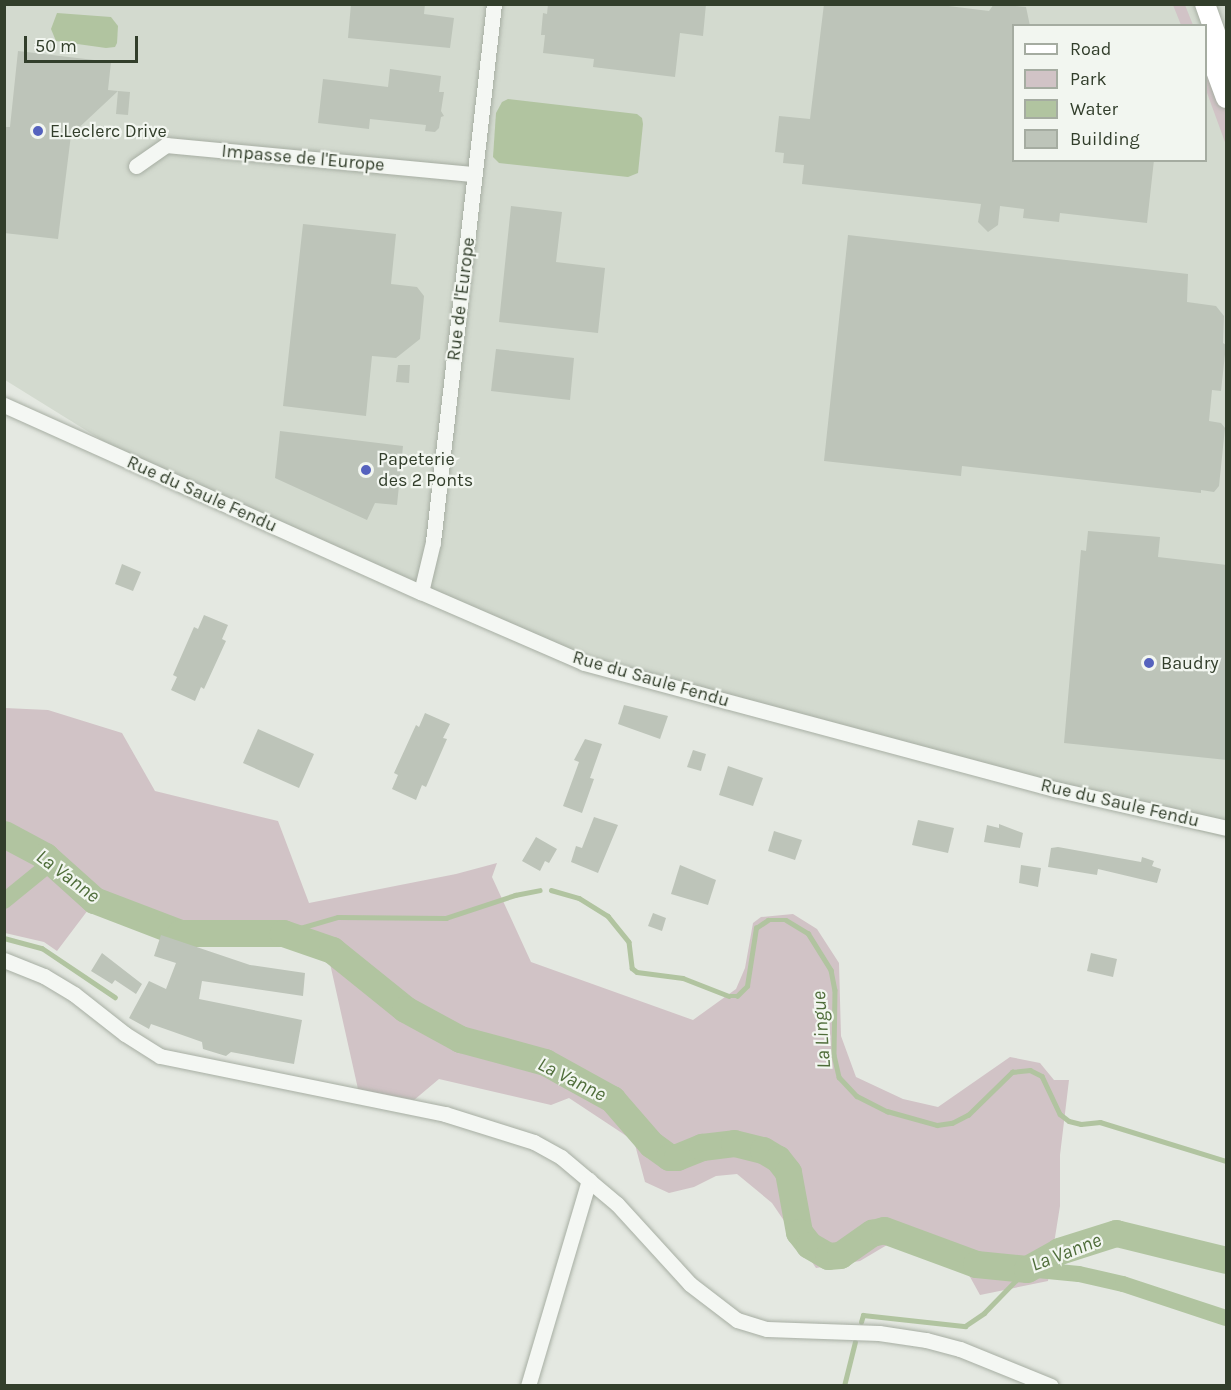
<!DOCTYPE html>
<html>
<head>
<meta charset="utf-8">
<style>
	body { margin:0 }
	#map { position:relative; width:1231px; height:1390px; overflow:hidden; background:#e4e8e1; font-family:Karla,sans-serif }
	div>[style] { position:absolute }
	.built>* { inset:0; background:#d3dacf }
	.green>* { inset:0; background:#d1c3c6 }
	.water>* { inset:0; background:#b1c4a0 }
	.stream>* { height:4.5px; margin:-2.25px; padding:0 2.25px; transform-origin:2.25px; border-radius:2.25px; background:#b1c4a0 }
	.canal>* { height:16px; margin:-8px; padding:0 8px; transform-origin:8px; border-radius:8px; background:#b1c4a0 }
	.river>* { height:27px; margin:-13.5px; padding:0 13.5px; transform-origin:13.5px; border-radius:13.5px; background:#b1c4a0 }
	.building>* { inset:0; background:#bdc4b9 }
	.roads { filter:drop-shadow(0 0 2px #a7aea3) drop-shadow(0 0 2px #a7aea3) }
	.minor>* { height:15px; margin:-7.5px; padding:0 7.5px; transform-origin:7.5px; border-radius:7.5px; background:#f4f7f3 }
	.major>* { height:20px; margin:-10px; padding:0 10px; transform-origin:10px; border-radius:10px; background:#fff }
	.dots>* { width:16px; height:16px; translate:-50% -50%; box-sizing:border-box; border:3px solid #f2f6f0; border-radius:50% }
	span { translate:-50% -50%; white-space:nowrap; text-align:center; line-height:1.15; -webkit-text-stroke:4.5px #f2f6f0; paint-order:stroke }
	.poi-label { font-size:18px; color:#323e2b }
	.left { translate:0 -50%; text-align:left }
	.street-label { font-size:18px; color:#323e2b }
	.water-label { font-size:20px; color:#4f6d3a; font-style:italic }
	.frame { position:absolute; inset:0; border:6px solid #323e2b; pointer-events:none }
	.legend { position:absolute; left:1012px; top:24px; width:195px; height:138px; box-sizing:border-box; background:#f2f6f0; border:2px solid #a5aca1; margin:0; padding:8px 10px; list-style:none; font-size:18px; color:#323e2b }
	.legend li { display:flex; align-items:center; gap:12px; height:30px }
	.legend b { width:30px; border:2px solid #a5aca1 }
	.scale { position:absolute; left:24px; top:36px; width:114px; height:27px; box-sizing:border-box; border:3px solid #323e2b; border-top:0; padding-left:8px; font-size:18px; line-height:21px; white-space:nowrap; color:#323e2b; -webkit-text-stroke:4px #f2f6f0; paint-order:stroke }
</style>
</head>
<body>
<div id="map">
	<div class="built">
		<div style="clip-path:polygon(evenodd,4px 5px,1226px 5px,1226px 838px,708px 704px,573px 663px,179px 488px,5px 380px,4px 5px,1014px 26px,1206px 26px,1206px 160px,1014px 160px,1014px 26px)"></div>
	</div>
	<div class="green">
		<div style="clip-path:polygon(1173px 5px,1185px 5px,1193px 25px,1181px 25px)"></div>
		<div style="clip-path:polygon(1206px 58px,1226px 112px,1226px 145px,1206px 90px)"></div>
		<div style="clip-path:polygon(5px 708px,48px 710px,122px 733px,155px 791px,278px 821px,309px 903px,456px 874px,497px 863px,492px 877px,531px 962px,693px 1020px,736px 989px,745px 968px,753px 923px,761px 917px,793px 914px,817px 929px,839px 963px,841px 1036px,856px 1077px,903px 1099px,938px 1107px,1010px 1057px,1040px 1063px,1054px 1080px,1069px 1080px,1060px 1155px,1060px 1206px,1048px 1281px,980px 1295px,964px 1266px,892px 1242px,860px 1261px,816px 1268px,772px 1203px,737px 1174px,716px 1176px,694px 1187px,669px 1193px,645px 1182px,634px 1141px,569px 1098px,551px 1105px,439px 1079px,414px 1100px,358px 1089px,329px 959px,283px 941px,178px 939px,91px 906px,57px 951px,44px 942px,5px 933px)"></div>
	</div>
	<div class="water">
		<div style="clip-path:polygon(57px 13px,111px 17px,118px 26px,117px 43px,115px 47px,106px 48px,56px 41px,51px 29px)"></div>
		<div style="clip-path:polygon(508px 99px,637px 114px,642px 118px,643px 124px,638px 173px,628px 177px,499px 163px,493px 157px,496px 113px,502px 102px)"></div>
	</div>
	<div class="stream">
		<div style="left:551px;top:890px;width:29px;rotate:16deg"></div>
		<div style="left:579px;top:898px;width:34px;rotate:32deg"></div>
		<div style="left:608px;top:916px;width:33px;rotate:51deg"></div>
		<div style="left:629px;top:942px;width:26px;rotate:83deg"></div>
		<div style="left:632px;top:968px;width:6px;rotate:39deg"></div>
		<div style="left:637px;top:972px;width:46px;rotate:7.4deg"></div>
		<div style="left:683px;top:978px;width:49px;rotate:21.4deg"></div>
		<div style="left:729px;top:996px;width:8px"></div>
		<div style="left:737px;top:996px;width:14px;rotate:-45deg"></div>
		<div style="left:747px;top:986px;width:59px;rotate:-81.2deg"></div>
		<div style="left:756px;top:928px;width:14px;rotate:-34deg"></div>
		<div style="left:768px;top:920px;width:18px"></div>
		<div style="left:786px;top:920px;width:26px;rotate:31deg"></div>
		<div style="left:808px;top:933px;width:44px;rotate:58.1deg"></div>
		<div style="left:831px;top:970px;width:20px;rotate:79deg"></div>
		<div style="left:835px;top:990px;width:65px;rotate:90.9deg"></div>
		<div style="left:834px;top:1055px;width:23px;rotate:77deg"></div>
		<div style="left:839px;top:1077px;width:26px;rotate:47deg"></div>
		<div style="left:857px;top:1096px;width:34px;rotate:27deg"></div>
		<div style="left:887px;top:1111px;width:52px;rotate:15.6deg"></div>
		<div style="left:937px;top:1125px;width:15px;rotate:-8deg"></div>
		<div style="left:952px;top:1123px;width:18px;rotate:-27deg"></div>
		<div style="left:968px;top:1115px;width:62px;rotate:-44.3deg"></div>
		<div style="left:1012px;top:1072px;width:18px;rotate:-6deg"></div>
		<div style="left:1030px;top:1070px;width:13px;rotate:27deg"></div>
		<div style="left:1042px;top:1076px;width:42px;rotate:64.7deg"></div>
		<div style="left:1060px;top:1114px;width:11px;rotate:38deg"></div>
		<div style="left:1069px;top:1121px;width:12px;rotate:14deg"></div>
		<div style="left:1081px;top:1124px;width:19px;rotate:-6deg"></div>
		<div style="left:1100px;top:1122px;width:132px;rotate:17.2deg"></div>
		<div style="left:283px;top:933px;width:57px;rotate:-16.2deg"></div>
		<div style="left:338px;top:917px;width:108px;rotate:0.5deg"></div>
		<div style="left:446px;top:918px;width:73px;rotate:-18.4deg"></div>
		<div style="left:515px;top:895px;width:25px;rotate:-11deg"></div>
		<div style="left:4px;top:938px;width:39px;rotate:15deg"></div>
		<div style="left:42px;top:948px;width:88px;rotate:33.9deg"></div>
		<div style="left:861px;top:1322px;width:7px;rotate:-74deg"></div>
		<div style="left:863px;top:1315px;width:103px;rotate:6.2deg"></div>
		<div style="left:965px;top:1326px;width:23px;rotate:-34deg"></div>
		<div style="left:984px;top:1313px;width:62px;rotate:-45.7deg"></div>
		<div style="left:844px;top:1386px;width:45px;rotate:-76deg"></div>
	</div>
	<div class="canal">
		<div style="left:4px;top:901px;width:62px;rotate:-39.1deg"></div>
		<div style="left:1027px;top:1269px;width:52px;rotate:5.5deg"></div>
		<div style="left:1079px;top:1274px;width:45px;rotate:12.8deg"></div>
		<div style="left:1123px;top:1284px;width:108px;rotate:18.3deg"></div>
	</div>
	<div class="river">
		<div style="left:4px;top:834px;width:47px;rotate:28.2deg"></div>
		<div style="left:45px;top:856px;width:66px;rotate:41.9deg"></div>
		<div style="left:94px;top:900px;width:92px;rotate:21deg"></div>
		<div style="left:180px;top:933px;width:103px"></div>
		<div style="left:283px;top:933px;width:52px;rotate:19.1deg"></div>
		<div style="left:332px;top:950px;width:94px;rotate:38.9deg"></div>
		<div style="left:405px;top:1009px;width:63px;rotate:28.6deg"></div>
		<div style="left:460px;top:1039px;width:88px;rotate:15.1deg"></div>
		<div style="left:545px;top:1062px;width:77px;rotate:28.9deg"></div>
		<div style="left:612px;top:1099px;width:60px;rotate:49.1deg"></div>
		<div style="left:651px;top:1144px;width:22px;rotate:36deg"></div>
		<div style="left:669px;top:1157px;width:8px"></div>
		<div style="left:677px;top:1157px;width:27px;rotate:-22deg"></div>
		<div style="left:702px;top:1147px;width:32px;rotate:-7deg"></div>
		<div style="left:734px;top:1143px;width:30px;rotate:14deg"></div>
		<div style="left:763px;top:1150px;width:17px;rotate:31deg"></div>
		<div style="left:778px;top:1159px;width:16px;rotate:52deg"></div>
		<div style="left:788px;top:1172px;width:61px;rotate:79.6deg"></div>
		<div style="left:799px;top:1232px;width:16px;rotate:52deg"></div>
		<div style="left:809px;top:1245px;width:22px;rotate:30deg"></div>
		<div style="left:828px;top:1256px;width:12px;rotate:-5deg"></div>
		<div style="left:840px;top:1255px;width:39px;rotate:-35deg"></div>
		<div style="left:872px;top:1233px;width:12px;rotate:-14deg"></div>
		<div style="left:884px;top:1230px;width:98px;rotate:20.3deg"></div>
		<div style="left:976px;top:1264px;width:51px;rotate:5.6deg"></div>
		<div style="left:1027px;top:1269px;width:37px;rotate:-29deg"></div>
		<div style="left:1059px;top:1251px;width:60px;rotate:-17.5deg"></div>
		<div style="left:1116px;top:1233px;width:113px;rotate:13.8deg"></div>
	</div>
	<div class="building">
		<div style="clip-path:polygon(351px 4px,425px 4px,424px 14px,454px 18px,450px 48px,348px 38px)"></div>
		<div style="clip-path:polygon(548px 4px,706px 4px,703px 36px,680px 33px,675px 77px,593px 67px,594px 59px,543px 53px,545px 35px,541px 35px,543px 13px,547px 14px)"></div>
		<div style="clip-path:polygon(824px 4px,932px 4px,989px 11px,994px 4px,1026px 7px,1030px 26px,1014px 26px,1014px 160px,1154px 160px,1147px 223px,1060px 213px,1059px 222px,1023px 218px,1024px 209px,1000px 206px,998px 225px,988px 232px,978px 222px,981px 204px,802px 184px,804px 165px,783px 163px,784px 153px,775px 152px,779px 116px,810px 119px)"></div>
		<div style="clip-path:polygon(18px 51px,111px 62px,108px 90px,118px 91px,71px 135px,58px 239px,4px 233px,4px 127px,10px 127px)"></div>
		<div style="clip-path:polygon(390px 69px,441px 76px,439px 92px,444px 92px,441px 111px,444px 116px,441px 117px,439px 128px,435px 132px,425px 131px,426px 125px,370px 119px,369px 129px,318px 123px,323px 79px,388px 87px)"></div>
		<div style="clip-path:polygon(118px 91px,130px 92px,128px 115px,116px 114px)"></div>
		<div style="clip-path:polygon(511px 206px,562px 212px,556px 262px,605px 268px,598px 333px,499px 322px)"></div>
		<div style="clip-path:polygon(303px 224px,396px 234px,391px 284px,417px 287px,424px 296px,420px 339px,396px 358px,372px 356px,366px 416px,283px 406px)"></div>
		<div style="clip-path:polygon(848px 235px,1188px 274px,1187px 302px,1216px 306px,1224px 316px,1223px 343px,1226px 345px,1221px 391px,1212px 390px,1209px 421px,1221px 423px,1225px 428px,1219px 486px,1214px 492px,1201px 490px,1201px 493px,962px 466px,961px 476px,824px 461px)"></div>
		<div style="clip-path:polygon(496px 349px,574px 358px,570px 400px,491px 391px)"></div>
		<div style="clip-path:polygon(398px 365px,410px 365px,409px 383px,396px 382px)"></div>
		<div style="clip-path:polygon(280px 431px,403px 446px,397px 505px,375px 503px,367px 520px,275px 478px)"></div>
		<div style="clip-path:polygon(1088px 531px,1160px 537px,1158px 557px,1227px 565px,1227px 760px,1064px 743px,1081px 550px,1086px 551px)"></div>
		<div style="clip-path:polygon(122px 564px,141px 572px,133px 591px,115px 584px)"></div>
		<div style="clip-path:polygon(204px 615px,228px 625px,222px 639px,226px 641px,204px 689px,201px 687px,195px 701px,171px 690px,177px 677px,173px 675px,194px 627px,198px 629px)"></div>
		<div style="clip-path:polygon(624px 705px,668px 716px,660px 739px,618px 724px)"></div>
		<div style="clip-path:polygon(425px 713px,450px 724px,443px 738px,447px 739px,426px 787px,422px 785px,416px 800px,392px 789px,398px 775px,394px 773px,416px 725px,419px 727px)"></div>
		<div style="clip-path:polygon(258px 729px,314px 754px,299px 788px,243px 763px)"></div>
		<div style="clip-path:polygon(585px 739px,602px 744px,590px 778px,594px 779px,582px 813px,563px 806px,579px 762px,574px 760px)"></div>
		<div style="clip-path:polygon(693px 750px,706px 754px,701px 771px,687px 767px)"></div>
		<div style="clip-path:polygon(728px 766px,763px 778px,753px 806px,719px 795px)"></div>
		<div style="clip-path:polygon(594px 817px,618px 825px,598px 873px,571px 862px,576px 846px,582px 848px)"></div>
		<div style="clip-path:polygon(918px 820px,954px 828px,948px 853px,912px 845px)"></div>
		<div style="clip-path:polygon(999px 824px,1023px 833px,1020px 848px,984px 842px,987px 825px,999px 828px)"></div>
		<div style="clip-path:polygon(774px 831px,802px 840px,795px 860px,768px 851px)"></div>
		<div style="clip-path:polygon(536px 837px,557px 849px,549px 863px,545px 861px,540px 871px,522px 861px)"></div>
		<div style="clip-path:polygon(1058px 847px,1141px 862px,1142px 857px,1154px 861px,1152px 866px,1161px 869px,1157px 883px,1098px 869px,1097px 875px,1048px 867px,1051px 848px)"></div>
		<div style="clip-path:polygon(680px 865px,716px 880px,708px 905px,671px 894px)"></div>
		<div style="clip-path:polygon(1021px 865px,1041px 868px,1038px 887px,1019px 883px)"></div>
		<div style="clip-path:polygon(653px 913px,666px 918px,662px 931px,648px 926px)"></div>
		<div style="clip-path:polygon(161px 935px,250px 965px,305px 973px,303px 996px,202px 981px,199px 999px,302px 1020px,294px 1064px,231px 1052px,226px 1056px,203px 1049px,202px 1042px,151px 1024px,149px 1029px,129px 1018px,149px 981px,166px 989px,176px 963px,154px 956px)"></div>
		<div style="clip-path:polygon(102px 953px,142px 984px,136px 994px,115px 980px,112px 984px,91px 971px)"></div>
		<div style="clip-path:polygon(1091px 953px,1117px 959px,1113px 977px,1087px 971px)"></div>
	</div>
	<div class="roads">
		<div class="minor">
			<div style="left:136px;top:166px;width:37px;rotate:-35deg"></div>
			<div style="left:166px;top:145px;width:310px;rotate:5.4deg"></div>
			<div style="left:4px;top:405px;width:457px;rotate:24.2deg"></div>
			<div style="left:421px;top:592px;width:178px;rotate:23.5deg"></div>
			<div style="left:584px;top:663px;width:488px;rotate:15deg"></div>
			<div style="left:1055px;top:789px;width:175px;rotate:12.8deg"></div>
			<div style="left:421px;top:592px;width:51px;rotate:-76.5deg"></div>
			<div style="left:433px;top:542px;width:541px;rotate:-83.53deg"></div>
			<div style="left:4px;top:960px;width:43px;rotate:21.8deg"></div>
			<div style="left:44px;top:976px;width:35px;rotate:31deg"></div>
			<div style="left:74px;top:994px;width:65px;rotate:38.1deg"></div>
			<div style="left:125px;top:1034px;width:41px;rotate:32.2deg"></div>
			<div style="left:160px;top:1056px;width:291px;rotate:11.5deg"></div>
			<div style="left:445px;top:1114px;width:93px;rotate:17.5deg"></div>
			<div style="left:534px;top:1142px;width:31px;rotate:29deg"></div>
			<div style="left:561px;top:1157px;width:73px;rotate:40deg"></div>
			<div style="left:617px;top:1204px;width:108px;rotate:47.6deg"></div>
			<div style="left:690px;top:1284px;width:59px;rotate:37.5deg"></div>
			<div style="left:737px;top:1320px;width:31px;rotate:17deg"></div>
			<div style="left:767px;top:1329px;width:112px;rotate:2deg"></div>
			<div style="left:879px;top:1333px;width:48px;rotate:8.5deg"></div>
			<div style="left:926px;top:1340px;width:35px;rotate:15deg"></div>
			<div style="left:960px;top:1349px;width:98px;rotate:22.1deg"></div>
			<div style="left:528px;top:1386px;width:215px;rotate:-73.5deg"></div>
		</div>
		<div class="major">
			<div style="left:1205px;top:4px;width:63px;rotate:70.4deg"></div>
			<div style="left:1208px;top:49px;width:52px;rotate:69.8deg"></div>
		</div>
	</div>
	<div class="dots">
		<div style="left:38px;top:131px;background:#5562be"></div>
		<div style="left:366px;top:470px;background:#5562be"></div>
		<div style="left:1149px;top:663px;background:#5562be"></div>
	</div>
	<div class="poi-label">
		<span class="left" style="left:50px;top:131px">E.Leclerc Drive</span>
		<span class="left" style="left:378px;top:470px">Papeterie<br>des 2 Ponts</span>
		<span class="left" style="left:1161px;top:663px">Baudry</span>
	</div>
	<div class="street-label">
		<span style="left:303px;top:158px;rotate:5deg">Impasse de l'Europe</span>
		<span style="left:461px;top:299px;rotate:-83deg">Rue de l'Europe</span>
		<span style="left:202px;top:494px;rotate:24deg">Rue du Saule Fendu</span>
		<span style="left:651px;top:679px;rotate:16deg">Rue du Saule Fendu</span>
		<span style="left:1120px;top:803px;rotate:13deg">Rue du Saule Fendu</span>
	</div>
	<div class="water-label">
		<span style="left:68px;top:876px;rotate:37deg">La Vanne</span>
		<span style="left:821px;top:1030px;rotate:-94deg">La Lingue</span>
		<span style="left:572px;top:1079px;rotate:27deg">La Vanne</span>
		<span style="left:1066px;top:1252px;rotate:-21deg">La Vanne</span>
	</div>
	<div class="frame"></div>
	<ul class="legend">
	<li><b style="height:8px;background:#fff"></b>Road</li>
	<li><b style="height:16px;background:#d1c3c6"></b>Park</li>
	<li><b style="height:16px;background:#b1c4a0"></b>Water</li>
	<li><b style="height:16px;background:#bdc4b9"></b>Building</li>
	</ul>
	<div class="scale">50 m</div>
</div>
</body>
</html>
